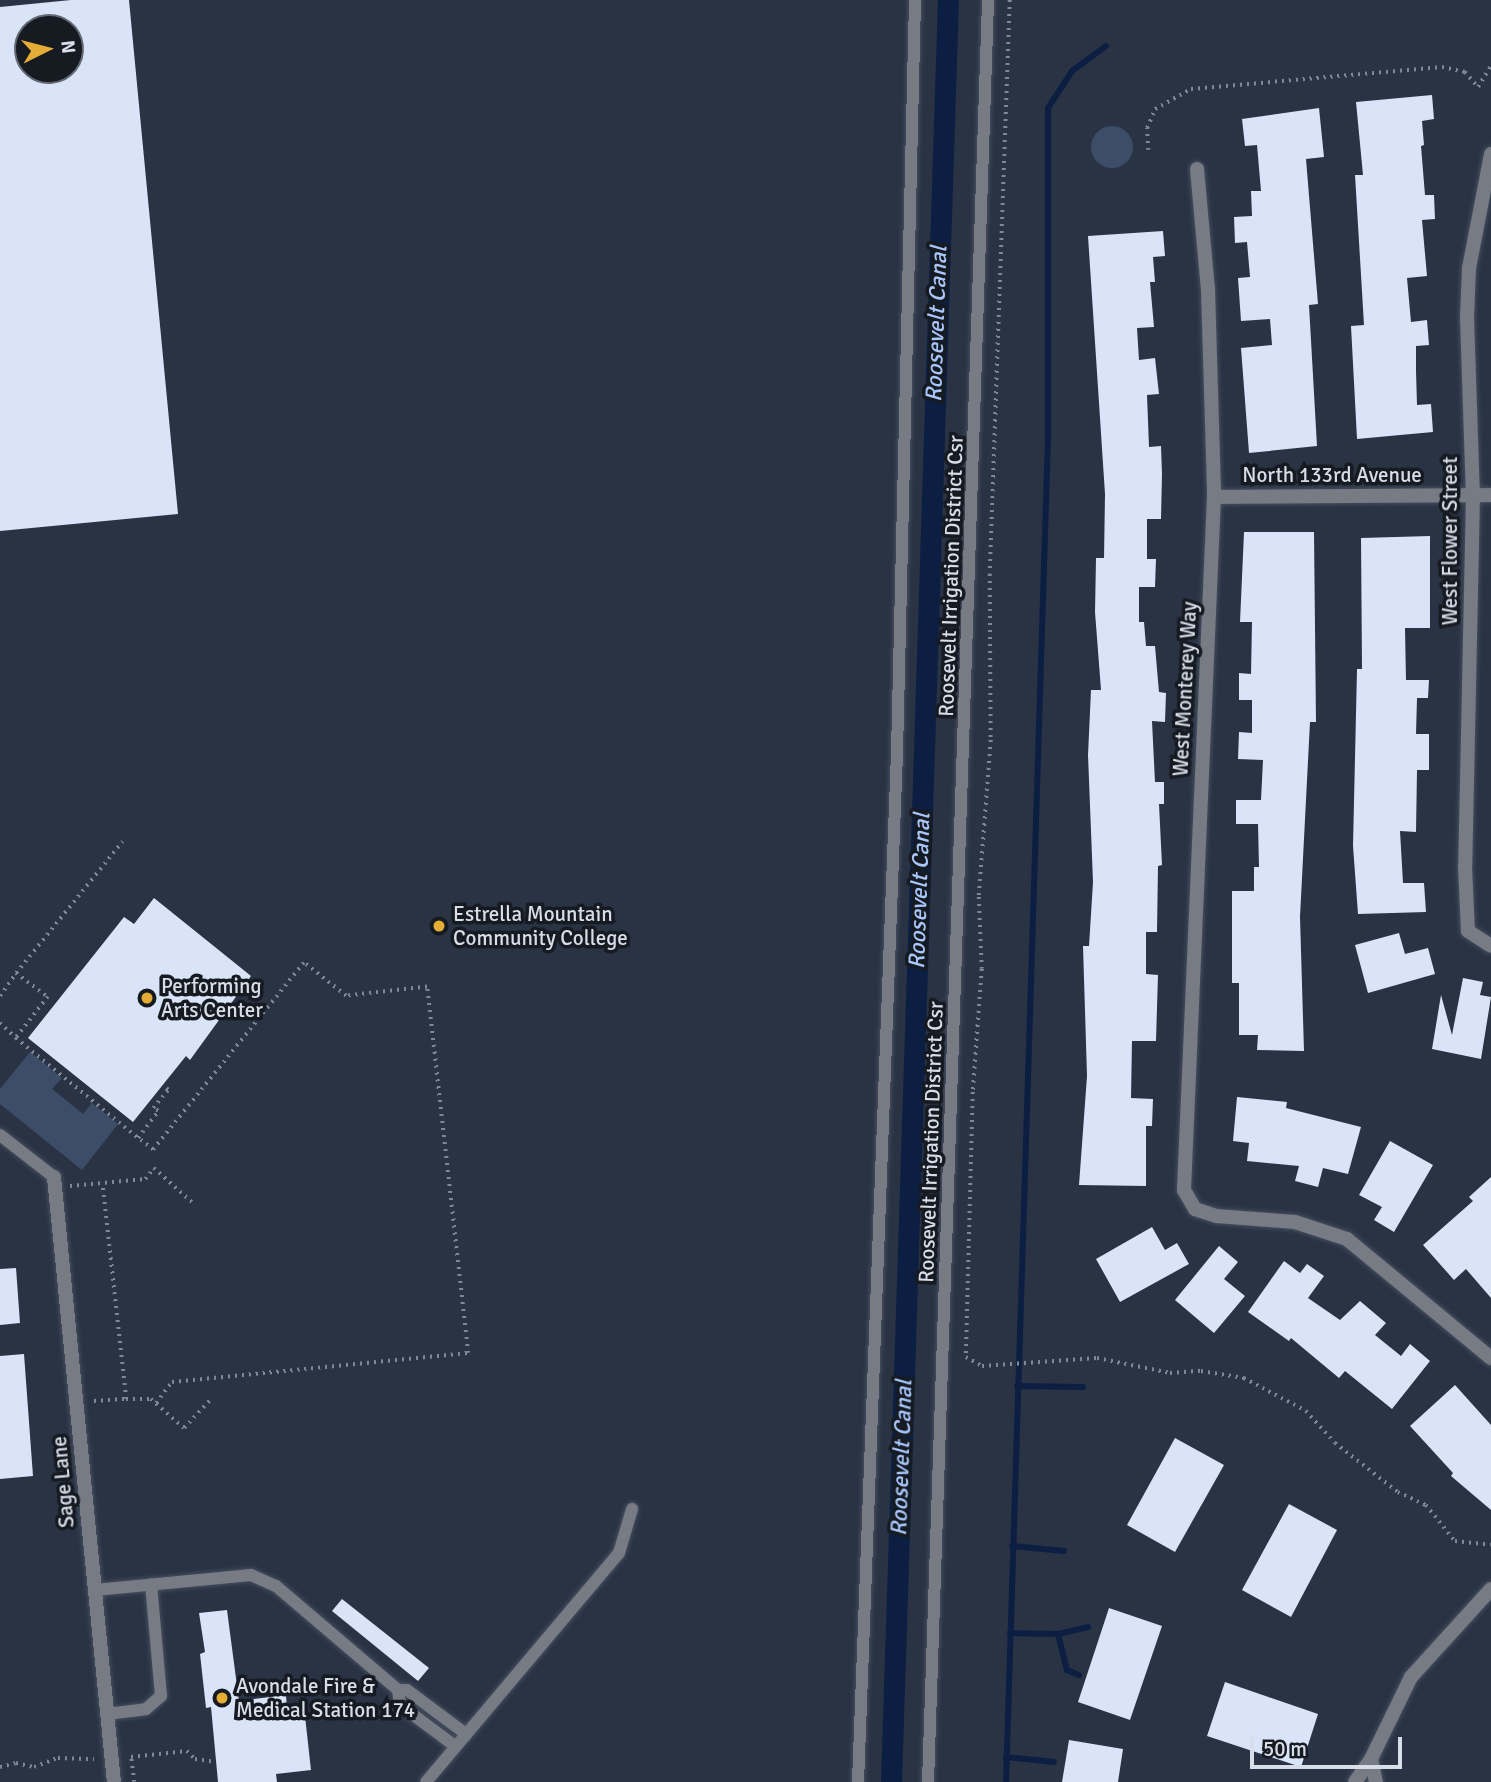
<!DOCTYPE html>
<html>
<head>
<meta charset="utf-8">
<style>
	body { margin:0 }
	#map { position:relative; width:1491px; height:1782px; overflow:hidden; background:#293344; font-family:Signika,sans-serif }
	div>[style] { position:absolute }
	.green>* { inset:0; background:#3e4d67 }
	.round { border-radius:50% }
	.stream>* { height:6px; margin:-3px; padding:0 3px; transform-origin:3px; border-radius:3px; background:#0c1f43 }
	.canal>* { height:21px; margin:-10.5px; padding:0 10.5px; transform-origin:10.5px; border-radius:10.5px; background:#0c1f43 }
	.building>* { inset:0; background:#d9e4f8 }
	.path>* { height:3.5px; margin-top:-1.75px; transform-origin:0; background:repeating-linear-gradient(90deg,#7f8896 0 2px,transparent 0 7px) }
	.roads { filter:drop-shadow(0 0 2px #454e5e) drop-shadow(0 0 2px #454e5e) }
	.service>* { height:12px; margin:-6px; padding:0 6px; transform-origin:6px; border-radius:6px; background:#767b84 }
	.minor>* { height:14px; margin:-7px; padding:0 7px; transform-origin:7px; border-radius:7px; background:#767b84 }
	.tertiary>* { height:14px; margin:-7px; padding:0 7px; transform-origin:7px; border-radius:7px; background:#767b84 }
	.dots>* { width:19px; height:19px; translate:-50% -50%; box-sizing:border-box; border:4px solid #161b22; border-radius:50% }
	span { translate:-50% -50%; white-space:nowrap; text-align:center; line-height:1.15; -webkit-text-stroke:7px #161b22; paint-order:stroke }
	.street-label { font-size:21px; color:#d7dee9 }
	.poi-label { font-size:21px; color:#d7dee9 }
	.left { translate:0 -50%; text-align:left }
	.water-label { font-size:23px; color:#a8c6fb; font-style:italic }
	.north { position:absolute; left:14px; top:14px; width:70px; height:70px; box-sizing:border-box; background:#161b22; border:2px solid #636972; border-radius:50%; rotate:84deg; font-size:19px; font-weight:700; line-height:28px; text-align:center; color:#d7dee9 }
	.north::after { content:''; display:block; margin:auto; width:24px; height:32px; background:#e5ad35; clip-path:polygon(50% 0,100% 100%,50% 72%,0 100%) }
	.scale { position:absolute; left:1250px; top:1737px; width:152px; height:32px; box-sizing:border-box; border:4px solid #d7dee9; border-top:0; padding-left:9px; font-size:21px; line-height:24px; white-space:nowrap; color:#d7dee9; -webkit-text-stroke:5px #161b22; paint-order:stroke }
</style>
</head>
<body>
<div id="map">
	<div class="green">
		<div class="round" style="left:1091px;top:126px;width:42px;height:42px"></div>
		<div style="clip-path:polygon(30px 1052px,62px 1078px,52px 1089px,83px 1114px,92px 1103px,118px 1124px,82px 1170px,0 1104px,0 1089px)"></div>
	</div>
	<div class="stream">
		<div style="left:1017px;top:1386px;width:66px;rotate:0.9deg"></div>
		<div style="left:1012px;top:1546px;width:52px;rotate:5.5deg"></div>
		<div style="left:1010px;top:1633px;width:48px;rotate:1.2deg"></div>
		<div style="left:1058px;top:1634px;width:31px;rotate:-13deg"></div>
		<div style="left:1058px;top:1634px;width:37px;rotate:76deg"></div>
		<div style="left:1067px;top:1670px;width:13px;rotate:23deg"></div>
		<div style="left:1006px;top:1757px;width:48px;rotate:5.9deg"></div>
		<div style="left:1006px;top:1782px;width:1345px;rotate:-88.21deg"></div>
		<div style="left:1048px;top:438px;width:330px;rotate:-90deg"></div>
		<div style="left:1048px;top:108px;width:44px;rotate:-57deg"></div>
		<div style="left:1072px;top:71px;width:42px;rotate:-36.3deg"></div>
	</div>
	<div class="canal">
		<div style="left:891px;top:1782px;width:1783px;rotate:-88.17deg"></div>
	</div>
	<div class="building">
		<div style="clip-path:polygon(evenodd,71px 0,129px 0,178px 514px,0 531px,0 7px,71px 0,28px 28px,70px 28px,70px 72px,28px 76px,28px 28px)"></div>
		<div style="clip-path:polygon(1432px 95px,1434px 119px,1422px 121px,1424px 145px,1421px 146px,1425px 195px,1434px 195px,1435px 219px,1422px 220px,1427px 276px,1407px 278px,1411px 322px,1427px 320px,1429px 345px,1416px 346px,1416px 371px,1417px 405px,1431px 404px,1433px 432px,1357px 439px,1351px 326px,1364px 325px,1355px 175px,1363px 175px,1356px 102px)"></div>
		<div style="clip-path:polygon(1319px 108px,1324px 157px,1306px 159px,1318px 304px,1309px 305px,1317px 446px,1249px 453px,1241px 348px,1272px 345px,1270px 319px,1241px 321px,1238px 278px,1250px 277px,1247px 242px,1235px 243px,1234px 217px,1252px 216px,1251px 191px,1261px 191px,1257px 145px,1245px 146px,1242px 119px)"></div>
		<div style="clip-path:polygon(1163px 231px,1165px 256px,1153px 257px,1155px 282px,1150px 282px,1154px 327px,1137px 328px,1139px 360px,1155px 358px,1159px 394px,1147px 395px,1149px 447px,1161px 446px,1162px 474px,1161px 519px,1147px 519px,1147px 559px,1156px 559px,1155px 587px,1139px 587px,1139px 622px,1144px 622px,1146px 646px,1155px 646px,1159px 692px,1166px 693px,1165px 722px,1152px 721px,1155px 782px,1164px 782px,1164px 804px,1159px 804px,1162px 865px,1158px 866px,1157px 932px,1146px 932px,1146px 974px,1158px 975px,1156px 1041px,1132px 1041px,1131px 1098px,1153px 1099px,1152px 1126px,1146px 1126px,1146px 1186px,1079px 1185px,1087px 1076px,1083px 946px,1089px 946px,1093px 882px,1088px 755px,1091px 690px,1101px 690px,1095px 612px,1096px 558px,1104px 558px,1105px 494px,1088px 236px)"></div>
		<div style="clip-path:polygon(1244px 532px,1314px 532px,1316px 722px,1310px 722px,1300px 917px,1304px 1051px,1257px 1050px,1258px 1035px,1239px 1035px,1239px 983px,1232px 983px,1232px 891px,1254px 891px,1254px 867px,1259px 867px,1258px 824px,1236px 824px,1236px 800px,1261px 800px,1263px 760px,1238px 759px,1239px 732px,1252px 733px,1252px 700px,1239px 700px,1239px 673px,1251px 674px,1252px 622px,1240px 622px)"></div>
		<div style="clip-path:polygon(1430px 536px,1430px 628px,1405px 628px,1406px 680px,1429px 680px,1428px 698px,1417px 698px,1416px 734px,1429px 734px,1429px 770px,1417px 770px,1416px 832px,1400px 831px,1403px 883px,1424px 883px,1426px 912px,1358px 914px,1353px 846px,1357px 669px,1362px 669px,1361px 538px)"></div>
		<div style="clip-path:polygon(154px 898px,251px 976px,190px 1060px,186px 1056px,133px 1122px,28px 1038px,124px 917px,134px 924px)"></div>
		<div style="clip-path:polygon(1399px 933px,1405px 954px,1428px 948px,1435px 974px,1368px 993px,1355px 945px)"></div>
		<div style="clip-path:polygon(1463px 978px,1483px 982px,1480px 995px,1491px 997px,1481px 1059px,1432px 1049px,1441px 995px,1452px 1035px)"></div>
		<div style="clip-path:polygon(1237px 1097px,1287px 1102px,1286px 1108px,1361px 1127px,1348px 1174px,1323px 1168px,1318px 1187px,1295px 1181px,1299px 1166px,1247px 1161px,1249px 1143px,1233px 1141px)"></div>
		<div style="clip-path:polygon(1390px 1141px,1433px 1165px,1394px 1232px,1374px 1220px,1382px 1207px,1359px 1195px)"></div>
		<div style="clip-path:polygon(1491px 1177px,1491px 1298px,1466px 1269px,1454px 1280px,1423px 1245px,1473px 1201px,1469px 1197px)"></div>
		<div style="clip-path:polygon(1152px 1227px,1165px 1250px,1177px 1243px,1189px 1264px,1120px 1302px,1096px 1259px)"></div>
		<div style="clip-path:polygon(1219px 1246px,1238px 1262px,1224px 1279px,1245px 1296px,1214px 1333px,1175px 1300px)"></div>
		<div style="clip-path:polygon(1284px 1261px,1300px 1273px,1307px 1264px,1324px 1276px,1308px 1298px,1340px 1320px,1360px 1301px,1386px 1323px,1375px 1335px,1401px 1356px,1410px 1344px,1430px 1361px,1392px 1409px,1345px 1371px,1339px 1378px,1291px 1338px,1289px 1341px,1248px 1312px)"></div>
		<div style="clip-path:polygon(16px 1268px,20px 1323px,0 1325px,0 1269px)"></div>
		<div style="clip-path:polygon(24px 1354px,33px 1476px,0 1479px,0 1356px)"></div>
		<div style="clip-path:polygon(1455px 1385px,1491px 1425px,1491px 1510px,1451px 1476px,1453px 1473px,1410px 1426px)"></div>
		<div style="clip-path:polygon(1175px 1438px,1224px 1465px,1175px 1552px,1127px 1525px)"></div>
		<div style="clip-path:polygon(1289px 1504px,1337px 1530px,1291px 1617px,1242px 1590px)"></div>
		<div style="clip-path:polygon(342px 1599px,429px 1668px,418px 1681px,332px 1611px)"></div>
		<div style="clip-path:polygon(1109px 1608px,1162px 1626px,1130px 1720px,1078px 1702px)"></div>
		<div style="clip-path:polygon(227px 1610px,239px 1701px,286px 1695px,287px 1709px,304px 1707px,311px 1770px,276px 1774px,277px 1782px,218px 1782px,211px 1707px,206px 1708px,200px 1654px,205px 1652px,199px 1613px)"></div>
		<div style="clip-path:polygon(1225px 1682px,1318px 1714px,1301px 1767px,1207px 1736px)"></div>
		<div style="clip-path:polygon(1069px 1740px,1123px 1749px,1118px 1782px,1062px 1782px)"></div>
	</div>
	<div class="path">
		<div style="left:1010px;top:0;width:574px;rotate:92deg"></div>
		<div style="left:990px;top:574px;width:166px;rotate:89.7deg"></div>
		<div style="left:991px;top:740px;width:157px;rotate:94.4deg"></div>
		<div style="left:979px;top:897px;width:72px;rotate:87.6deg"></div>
		<div style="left:982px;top:969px;width:123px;rotate:94.2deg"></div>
		<div style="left:973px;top:1092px;width:265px;rotate:91.5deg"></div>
		<div style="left:966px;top:1357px;width:18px;rotate:29deg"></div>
		<div style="left:982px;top:1366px;width:115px;rotate:-4deg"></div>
		<div style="left:1097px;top:1358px;width:75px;rotate:11.6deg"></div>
		<div style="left:1170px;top:1373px;width:31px;rotate:-4deg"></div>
		<div style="left:1201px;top:1371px;width:44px;rotate:9.2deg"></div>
		<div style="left:1244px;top:1378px;width:70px;rotate:28deg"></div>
		<div style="left:1306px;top:1411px;width:43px;rotate:47.8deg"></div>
		<div style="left:1335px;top:1443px;width:80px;rotate:37.9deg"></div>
		<div style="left:1398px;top:1492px;width:31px;rotate:25deg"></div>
		<div style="left:1426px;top:1505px;width:46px;rotate:51.1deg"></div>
		<div style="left:1455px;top:1541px;width:36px;rotate:6deg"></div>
		<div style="left:1148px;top:150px;width:22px;rotate:-93deg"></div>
		<div style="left:1147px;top:128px;width:21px;rotate:-67deg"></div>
		<div style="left:1155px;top:109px;width:41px;rotate:-29.1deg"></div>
		<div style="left:1191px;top:89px;width:252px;rotate:-5deg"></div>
		<div style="left:1442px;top:67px;width:24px;rotate:12deg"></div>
		<div style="left:1465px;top:72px;width:20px;rotate:49deg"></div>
		<div style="left:1478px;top:87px;width:26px;rotate:-59deg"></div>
		<div style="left:16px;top:973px;width:169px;rotate:-51deg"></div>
		<div style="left:0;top:996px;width:28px;rotate:-55deg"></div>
		<div style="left:16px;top:973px;width:40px;rotate:37deg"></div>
		<div style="left:48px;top:997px;width:52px;rotate:128deg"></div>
		<div style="left:16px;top:1038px;width:158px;rotate:39.3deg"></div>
		<div style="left:0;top:1023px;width:22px;rotate:43deg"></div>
		<div style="left:70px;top:1186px;width:75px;rotate:-5.3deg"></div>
		<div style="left:145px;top:1179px;width:14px;rotate:-51deg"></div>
		<div style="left:154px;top:1168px;width:52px;rotate:41.9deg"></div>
		<div style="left:126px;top:1399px;width:25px"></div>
		<div style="left:151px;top:1399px;width:44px;rotate:41.3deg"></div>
		<div style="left:184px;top:1428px;width:41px;rotate:-47deg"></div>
		<div style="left:94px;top:1401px;width:32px;rotate:-4deg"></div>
		<div style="left:126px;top:1399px;width:217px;rotate:-96.3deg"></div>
		<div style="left:156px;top:1403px;width:26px;rotate:-53deg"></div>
		<div style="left:172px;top:1382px;width:297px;rotate:-5.6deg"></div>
		<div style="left:468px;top:1353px;width:368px;rotate:-96.4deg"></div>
		<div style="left:427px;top:987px;width:81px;rotate:173.7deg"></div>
		<div style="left:346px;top:996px;width:53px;rotate:-141.8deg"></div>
		<div style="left:304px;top:963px;width:240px;rotate:128.9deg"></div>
		<div style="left:153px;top:1150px;width:19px;rotate:-141deg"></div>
		<div style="left:138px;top:1138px;width:34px;rotate:-53deg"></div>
		<div style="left:158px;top:1111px;width:6px;rotate:-149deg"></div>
		<div style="left:153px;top:1108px;width:23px;rotate:-50deg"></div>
		<div style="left:168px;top:1090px;width:7px;rotate:-135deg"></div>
		<div style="left:0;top:1767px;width:16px;rotate:-14deg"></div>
		<div style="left:16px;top:1763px;width:18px;rotate:13deg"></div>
		<div style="left:34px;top:1767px;width:26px;rotate:-21deg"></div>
		<div style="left:58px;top:1758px;width:36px;rotate:2deg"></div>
		<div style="left:134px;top:1782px;width:25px;rotate:-97deg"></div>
		<div style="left:131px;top:1757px;width:56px;rotate:-6.1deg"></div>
		<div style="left:187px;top:1751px;width:11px;rotate:45deg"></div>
		<div style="left:195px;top:1759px;width:21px;rotate:8deg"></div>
	</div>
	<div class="roads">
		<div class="service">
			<div style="left:0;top:1135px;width:68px;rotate:37.9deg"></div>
			<div style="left:95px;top:1590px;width:157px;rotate:-5.5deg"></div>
			<div style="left:251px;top:1575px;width:27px;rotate:24deg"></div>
			<div style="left:276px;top:1586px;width:160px;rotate:40.4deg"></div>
			<div style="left:398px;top:1690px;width:9px"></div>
			<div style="left:407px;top:1690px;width:74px;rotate:36.7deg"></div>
			<div style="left:398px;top:1690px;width:15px;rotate:82deg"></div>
			<div style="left:400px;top:1705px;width:69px;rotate:36.7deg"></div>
			<div style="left:107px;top:1714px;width:39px;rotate:-7deg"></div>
			<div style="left:146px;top:1709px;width:20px;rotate:-41deg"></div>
			<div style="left:161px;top:1696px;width:112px;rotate:-95.1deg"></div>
			<div style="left:426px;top:1782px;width:299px;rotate:-49.9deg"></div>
			<div style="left:619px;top:1553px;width:46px;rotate:-73.5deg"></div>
			<div style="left:858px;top:1782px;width:1030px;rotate:-87.83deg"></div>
			<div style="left:897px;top:753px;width:753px;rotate:-88.63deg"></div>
			<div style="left:928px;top:1782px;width:1783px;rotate:-88.07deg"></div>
		</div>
		<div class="minor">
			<div style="left:1491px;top:154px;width:116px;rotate:100.9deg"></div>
			<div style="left:1469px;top:268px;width:49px;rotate:92.3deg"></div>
			<div style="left:1467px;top:317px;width:178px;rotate:88.1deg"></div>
			<div style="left:1473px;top:495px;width:371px;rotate:91.2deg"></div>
			<div style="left:1465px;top:866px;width:65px;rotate:87.4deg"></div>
			<div style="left:1468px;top:931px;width:27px;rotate:33deg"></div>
			<div style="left:1197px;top:169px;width:121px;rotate:84.8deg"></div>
			<div style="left:1208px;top:289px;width:208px;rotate:88.3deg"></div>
			<div style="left:1214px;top:497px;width:694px;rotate:92.48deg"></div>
			<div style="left:1184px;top:1190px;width:22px;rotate:60deg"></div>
			<div style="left:1195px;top:1209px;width:22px;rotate:18deg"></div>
			<div style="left:1216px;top:1216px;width:79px;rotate:4.3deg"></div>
			<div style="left:1295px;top:1222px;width:55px;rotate:18.1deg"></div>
			<div style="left:1347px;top:1239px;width:187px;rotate:39.6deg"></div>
			<div style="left:1214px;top:497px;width:277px;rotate:-0.4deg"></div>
			<div style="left:54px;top:1177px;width:608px;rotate:84.34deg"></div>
		</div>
		<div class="tertiary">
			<div style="left:1371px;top:1759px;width:24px;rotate:78deg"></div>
			<div style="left:1355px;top:1782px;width:28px;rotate:-55deg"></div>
			<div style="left:1371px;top:1759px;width:91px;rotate:-64deg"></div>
			<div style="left:1411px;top:1677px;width:119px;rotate:-47.7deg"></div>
		</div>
	</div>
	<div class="dots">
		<div style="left:439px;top:926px;background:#e5ad35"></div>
		<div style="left:147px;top:998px;background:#e5ad35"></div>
		<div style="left:222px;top:1698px;background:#e5ad35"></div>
	</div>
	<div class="street-label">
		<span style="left:1332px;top:475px">North 133rd Avenue</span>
		<span style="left:1450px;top:541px;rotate:-90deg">West Flower Street</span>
		<span style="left:951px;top:576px;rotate:-88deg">Roosevelt Irrigation District Csr</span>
		<span style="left:1185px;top:689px;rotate:-87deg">West Monterey Way</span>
		<span style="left:931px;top:1142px;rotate:-88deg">Roosevelt Irrigation District Csr</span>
		<span style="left:63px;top:1482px;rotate:-95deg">Sage Lane</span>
	</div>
	<div class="poi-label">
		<span class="left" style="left:453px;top:926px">Estrella Mountain<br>Community College</span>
		<span class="left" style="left:161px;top:998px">Performing<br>Arts Center</span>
		<span class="left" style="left:236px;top:1698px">Avondale Fire &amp;<br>Medical Station 174</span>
	</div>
	<div class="water-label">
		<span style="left:937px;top:324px;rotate:-88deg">Roosevelt Canal</span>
		<span style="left:920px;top:891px;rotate:-88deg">Roosevelt Canal</span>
		<span style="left:902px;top:1458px;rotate:-88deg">Roosevelt Canal</span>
	</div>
	<div class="north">N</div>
	<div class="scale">50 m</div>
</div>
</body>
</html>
